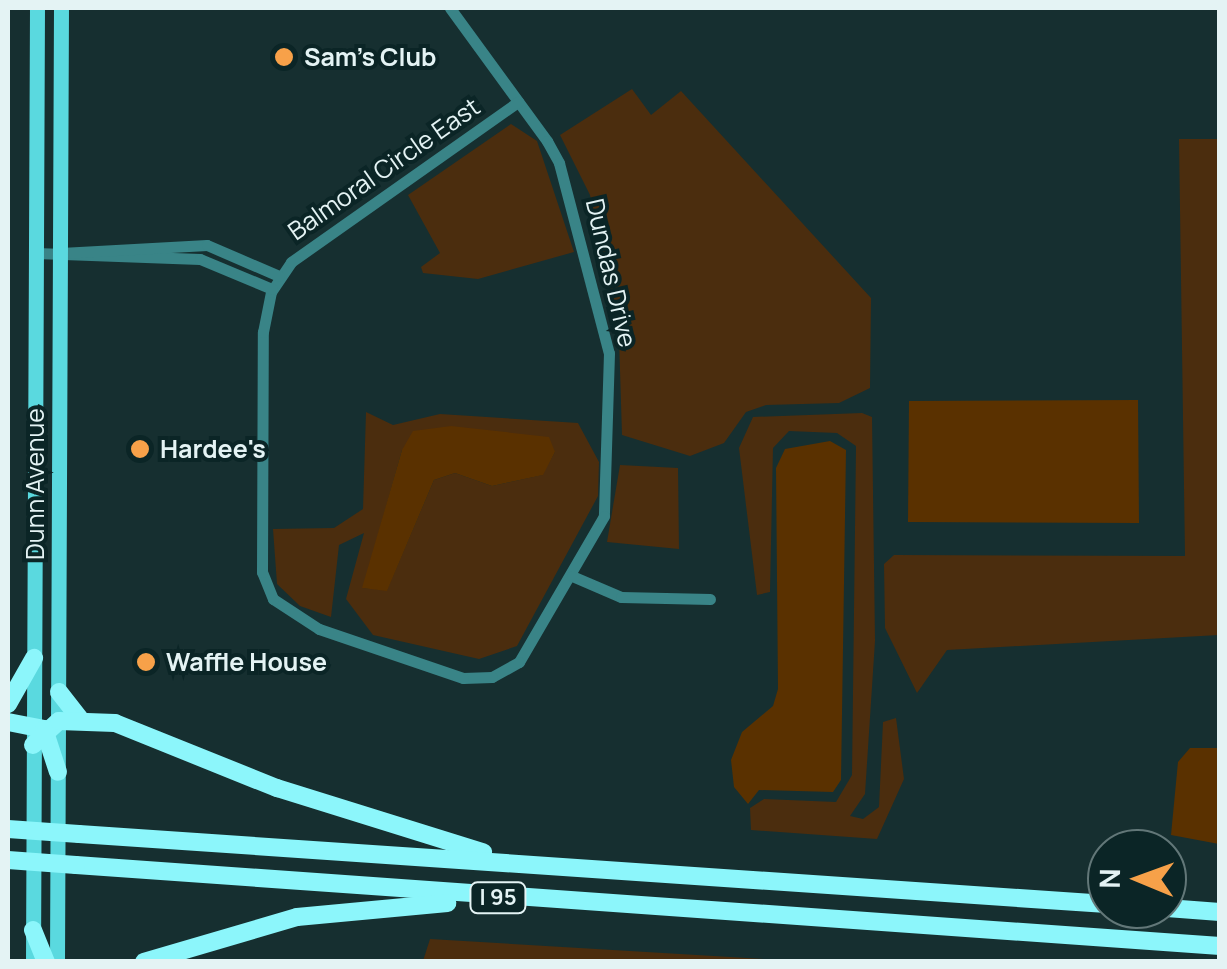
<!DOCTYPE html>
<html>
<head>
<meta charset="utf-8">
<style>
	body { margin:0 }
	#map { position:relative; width:1227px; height:969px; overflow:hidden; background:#162f30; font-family:Manrope,sans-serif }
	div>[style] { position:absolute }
	.green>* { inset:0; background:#4b2d0e }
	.water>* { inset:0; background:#5a3100 }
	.minor>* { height:11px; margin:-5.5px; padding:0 5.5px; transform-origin:5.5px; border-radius:5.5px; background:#398487 }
	.major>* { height:15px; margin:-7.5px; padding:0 7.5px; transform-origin:7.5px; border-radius:7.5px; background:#5ad9df }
	.highway>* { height:18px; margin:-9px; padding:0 9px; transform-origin:9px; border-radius:9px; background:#8cf6fb }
	.highway-bridge>* { height:18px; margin:-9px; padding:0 9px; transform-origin:9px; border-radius:9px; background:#8cf6fb }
	.dots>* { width:28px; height:28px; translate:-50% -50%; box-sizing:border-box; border:5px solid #0b2526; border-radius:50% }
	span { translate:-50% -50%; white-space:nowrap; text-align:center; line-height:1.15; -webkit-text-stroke:8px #0b2526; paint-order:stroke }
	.shield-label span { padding:2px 8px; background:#0b2526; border:2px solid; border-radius:8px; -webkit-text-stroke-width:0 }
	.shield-label { font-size:22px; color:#e4f3f4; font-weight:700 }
	.poi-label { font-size:25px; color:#e4f3f4; font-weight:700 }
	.left { translate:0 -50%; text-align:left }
	.street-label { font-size:25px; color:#e4f3f4 }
	.frame { position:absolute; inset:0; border:10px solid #e4f3f4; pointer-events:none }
	.north { position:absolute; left:1087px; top:829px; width:100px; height:100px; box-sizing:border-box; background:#0b2526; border:2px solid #627778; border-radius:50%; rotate:271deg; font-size:28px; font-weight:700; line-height:40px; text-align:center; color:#e4f3f4 }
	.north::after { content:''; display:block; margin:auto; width:35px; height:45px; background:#f7a149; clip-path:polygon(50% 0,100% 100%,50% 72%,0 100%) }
</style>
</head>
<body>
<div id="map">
	<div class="green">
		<div style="clip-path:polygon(632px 89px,651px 115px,681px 91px,871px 298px,870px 388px,839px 403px,766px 405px,746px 412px,724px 443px,690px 456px,622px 435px,619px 338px,590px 195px,560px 135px)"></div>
		<div style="clip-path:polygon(511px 124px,537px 141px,574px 252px,478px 279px,423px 273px,421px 267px,440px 253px,408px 195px)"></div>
		<div style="clip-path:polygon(1179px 139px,1219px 139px,1219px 635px,947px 650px,917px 693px,885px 628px,884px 564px,894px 555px,1185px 556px)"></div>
		<div style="clip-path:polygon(8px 269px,10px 269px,8px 564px)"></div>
		<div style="clip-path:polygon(evenodd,366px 412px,393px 425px,440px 414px,578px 423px,599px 462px,598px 496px,517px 646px,479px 659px,373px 635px,346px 599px,364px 533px,339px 545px,331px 617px,300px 606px,277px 584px,273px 529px,334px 528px,363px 509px,366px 412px,402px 450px,555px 452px,542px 475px,492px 486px,455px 473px,434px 480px,387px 590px,363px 588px,402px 450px)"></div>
		<div style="clip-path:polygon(862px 413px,872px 417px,875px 641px,865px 794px,850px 816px,863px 819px,879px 807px,883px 722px,896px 718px,904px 779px,877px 839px,751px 830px,750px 808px,764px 799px,836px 802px,852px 775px,856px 446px,837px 433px,789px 431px,773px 448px,770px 592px,757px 595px,739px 448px,753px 417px)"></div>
		<div style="clip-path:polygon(620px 465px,678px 468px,679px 549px,607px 542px)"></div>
		<div style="clip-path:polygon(430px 939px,797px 961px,423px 961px)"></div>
	</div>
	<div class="water">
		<div style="clip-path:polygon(1138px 400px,1139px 523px,908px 522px,909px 401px)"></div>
		<div style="clip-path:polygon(451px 426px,549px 437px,555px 452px,543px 475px,492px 486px,455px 473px,434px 480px,387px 591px,362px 588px,402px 450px,413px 431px)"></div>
		<div style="clip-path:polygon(830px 441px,846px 450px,841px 780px,833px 792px,759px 790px,748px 804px,734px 787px,731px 760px,742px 732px,773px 706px,778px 689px,776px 468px,785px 449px)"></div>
		<div style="clip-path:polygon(1190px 748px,1219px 748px,1219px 844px,1171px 835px,1178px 762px)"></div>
	</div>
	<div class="minor">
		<div style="left:450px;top:8px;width:165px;rotate:53.9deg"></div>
		<div style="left:547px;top:141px;width:25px;rotate:61deg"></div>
		<div style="left:559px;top:163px;width:196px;rotate:75.3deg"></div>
		<div style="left:609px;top:353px;width:163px;rotate:91.8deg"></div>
		<div style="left:604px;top:516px;width:169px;rotate:120.2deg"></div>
		<div style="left:519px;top:662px;width:31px;rotate:151deg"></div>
		<div style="left:492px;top:677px;width:29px;rotate:178deg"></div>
		<div style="left:463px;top:678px;width:152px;rotate:-161.2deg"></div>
		<div style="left:319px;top:629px;width:55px;rotate:-146.9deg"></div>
		<div style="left:273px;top:599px;width:29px;rotate:-112deg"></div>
		<div style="left:262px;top:572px;width:240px;rotate:-89.8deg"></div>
		<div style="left:263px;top:332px;width:41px;rotate:-78.7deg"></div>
		<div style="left:271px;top:292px;width:36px;rotate:-56deg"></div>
		<div style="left:291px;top:262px;width:278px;rotate:-35.2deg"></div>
		<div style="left:36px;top:253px;width:164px;rotate:2.1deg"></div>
		<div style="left:200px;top:259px;width:78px;rotate:22.6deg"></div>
		<div style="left:61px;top:253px;width:146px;rotate:-3.1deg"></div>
		<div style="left:207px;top:245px;width:78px;rotate:23.3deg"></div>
		<div style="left:572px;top:576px;width:53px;rotate:23.2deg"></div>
		<div style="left:621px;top:597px;width:89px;rotate:1.3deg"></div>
	</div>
	<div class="major">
		<div style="left:33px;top:962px;width:954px;rotate:-89.76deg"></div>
		<div style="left:57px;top:962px;width:954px;rotate:-89.76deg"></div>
	</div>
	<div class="highway">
		<div style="left:59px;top:692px;width:33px;rotate:52deg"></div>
		<div style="left:8px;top:704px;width:53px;rotate:-60.5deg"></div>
		<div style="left:8px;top:722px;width:37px;rotate:11deg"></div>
		<div style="left:44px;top:729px;width:45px;rotate:72deg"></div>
		<div style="left:33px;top:745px;width:35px;rotate:-43deg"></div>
		<div style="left:59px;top:721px;width:56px;rotate:2deg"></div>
		<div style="left:115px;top:723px;width:175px;rotate:21.9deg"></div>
		<div style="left:277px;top:788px;width:216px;rotate:17.3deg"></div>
		<div style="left:79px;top:834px;width:1030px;rotate:3.9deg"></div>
		<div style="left:76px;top:865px;width:1147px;rotate:4.05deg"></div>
		<div style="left:1167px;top:908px;width:53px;rotate:4.3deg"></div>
		<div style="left:33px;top:930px;width:35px;rotate:68deg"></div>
		<div style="left:144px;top:962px;width:159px;rotate:-16.4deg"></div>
		<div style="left:297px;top:917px;width:151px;rotate:-5.3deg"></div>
	</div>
	<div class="highway-bridge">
		<div style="left:8px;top:829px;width:71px;rotate:4deg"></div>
		<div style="left:8px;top:860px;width:68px;rotate:4.2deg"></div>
	</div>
	<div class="dots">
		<div style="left:284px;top:57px;background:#f7a149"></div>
		<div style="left:140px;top:449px;background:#f7a149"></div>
		<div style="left:146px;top:662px;background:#f7a149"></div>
	</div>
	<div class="shield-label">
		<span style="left:498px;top:898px">I 95</span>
	</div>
	<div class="poi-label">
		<span class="left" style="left:304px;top:57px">Sam's Club</span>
		<span class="left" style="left:160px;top:449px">Hardee's</span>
		<span class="left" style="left:166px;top:662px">Waffle House</span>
	</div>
	<div class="street-label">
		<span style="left:384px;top:169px;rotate:-35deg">Balmoral Circle East</span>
		<span style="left:611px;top:273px;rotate:77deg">Dundas Drive</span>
		<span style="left:35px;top:484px;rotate:-90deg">Dunn Avenue</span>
	</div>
	<div class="frame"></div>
	<div class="north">N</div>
</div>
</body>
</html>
